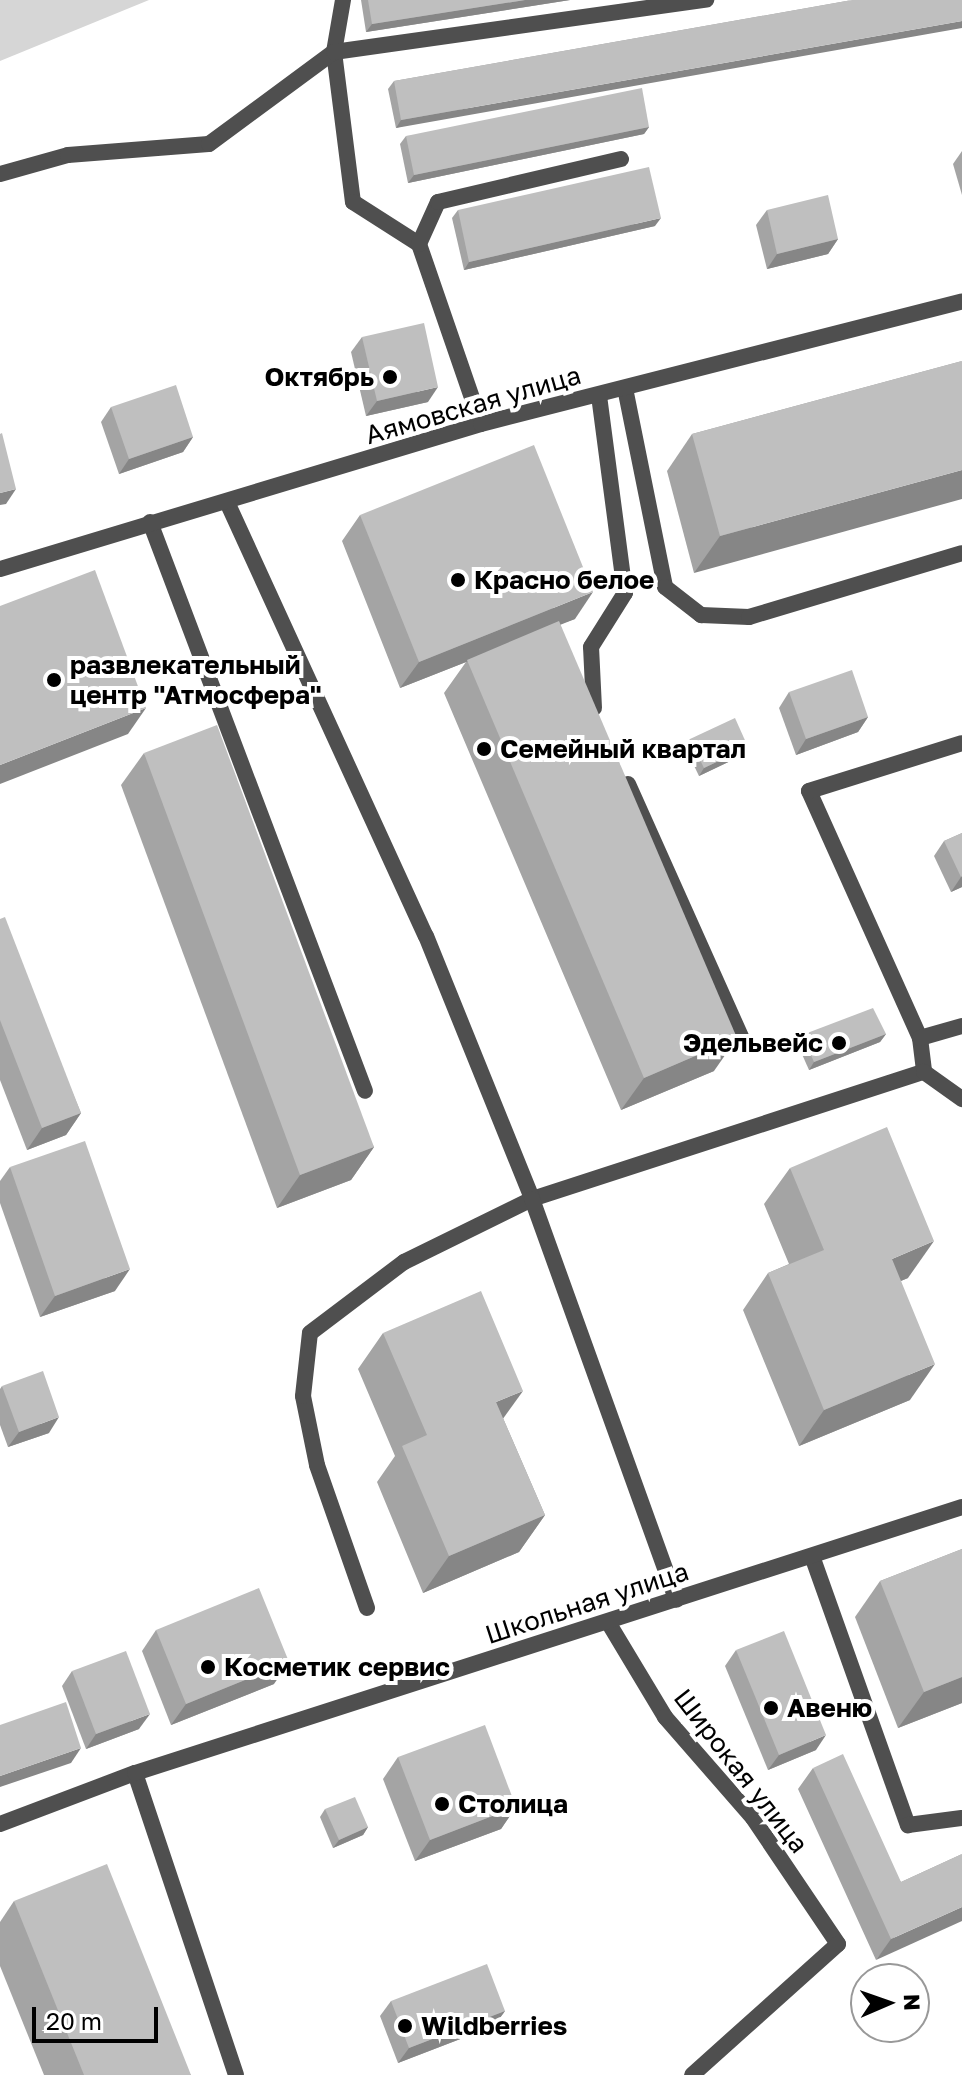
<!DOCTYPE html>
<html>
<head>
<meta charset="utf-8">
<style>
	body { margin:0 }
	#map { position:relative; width:962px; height:2075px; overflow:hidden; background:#fff; font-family:"Golos Text",sans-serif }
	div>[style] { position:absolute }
	.green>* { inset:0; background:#d6d6d6 }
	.service>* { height:16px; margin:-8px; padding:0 8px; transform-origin:8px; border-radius:8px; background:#4f4f4f }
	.minor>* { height:16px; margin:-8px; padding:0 8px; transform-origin:8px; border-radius:8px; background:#4f4f4f }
	.wall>* { inset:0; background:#a4a4a4 }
	.shaded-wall>* { inset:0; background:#868686 }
	.building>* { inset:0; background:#bfbfbf }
	.dots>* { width:22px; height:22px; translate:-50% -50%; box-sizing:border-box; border:4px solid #fff; border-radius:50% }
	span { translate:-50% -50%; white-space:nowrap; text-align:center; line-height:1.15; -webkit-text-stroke:8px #fff; paint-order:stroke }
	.poi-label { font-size:26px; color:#000; font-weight:700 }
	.right { translate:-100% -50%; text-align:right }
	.left { translate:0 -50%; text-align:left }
	.street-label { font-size:26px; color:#000 }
	.north { position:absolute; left:850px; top:1963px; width:80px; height:80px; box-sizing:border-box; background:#fff; border:2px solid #999; border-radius:50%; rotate:88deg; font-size:22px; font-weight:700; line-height:32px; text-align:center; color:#000 }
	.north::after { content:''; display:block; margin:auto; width:28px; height:36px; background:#000; clip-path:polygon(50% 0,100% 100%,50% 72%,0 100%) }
	.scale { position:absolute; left:32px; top:2007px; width:126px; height:36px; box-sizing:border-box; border:4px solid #000; border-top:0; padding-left:10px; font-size:24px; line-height:28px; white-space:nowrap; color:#000; -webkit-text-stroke:6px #fff; paint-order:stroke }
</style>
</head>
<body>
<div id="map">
	<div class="green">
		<div style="clip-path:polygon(0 0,149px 0,0 61px)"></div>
	</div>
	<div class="service">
		<div style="left:343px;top:0;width:53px;rotate:99.8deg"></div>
		<div style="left:334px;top:52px;width:151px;rotate:82.8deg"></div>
		<div style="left:353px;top:202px;width:78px;rotate:32.5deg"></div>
		<div style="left:419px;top:244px;width:190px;rotate:71deg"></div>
		<div style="left:0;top:174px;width:71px;rotate:-15.6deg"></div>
		<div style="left:68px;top:155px;width:141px;rotate:-4.5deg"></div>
		<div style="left:209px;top:144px;width:155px;rotate:-36.4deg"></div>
		<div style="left:334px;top:52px;width:376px;rotate:-8deg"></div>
		<div style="left:419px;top:244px;width:46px;rotate:-65.7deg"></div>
		<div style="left:438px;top:202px;width:188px;rotate:-13.2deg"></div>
		<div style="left:625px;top:388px;width:203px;rotate:78.6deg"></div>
		<div style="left:665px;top:587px;width:46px;rotate:37.9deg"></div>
		<div style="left:701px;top:615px;width:48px;rotate:2.4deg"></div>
		<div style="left:749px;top:617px;width:222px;rotate:-16.7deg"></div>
		<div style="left:150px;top:522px;width:608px;rotate:69.3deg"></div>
		<div style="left:594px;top:708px;width:61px;rotate:-92.8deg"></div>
		<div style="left:591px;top:647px;width:64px;rotate:-57.8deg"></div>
		<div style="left:625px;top:593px;width:200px;rotate:-97.5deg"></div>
		<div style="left:628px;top:784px;width:287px;rotate:65.9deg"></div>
		<div style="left:809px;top:791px;width:271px;rotate:65.8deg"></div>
		<div style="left:920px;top:1038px;width:34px;rotate:83deg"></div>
		<div style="left:920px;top:1038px;width:44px;rotate:-15.9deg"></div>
		<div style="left:812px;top:1556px;width:286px;rotate:70.4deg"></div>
		<div style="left:908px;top:1825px;width:54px;rotate:-7.4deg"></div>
		<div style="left:367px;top:1608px;width:151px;rotate:-109.3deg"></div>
		<div style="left:317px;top:1465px;width:70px;rotate:-101.5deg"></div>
		<div style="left:303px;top:1396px;width:63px;rotate:-83.7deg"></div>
		<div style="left:310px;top:1333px;width:118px;rotate:-37.1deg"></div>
		<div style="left:404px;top:1262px;width:143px;rotate:-26.2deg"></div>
		<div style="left:532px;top:1199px;width:412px;rotate:-18deg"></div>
		<div style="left:924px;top:1072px;width:47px;rotate:35.4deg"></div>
	</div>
	<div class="minor">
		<div style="left:227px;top:502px;width:477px;rotate:65.4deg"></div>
		<div style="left:426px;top:936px;width:284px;rotate:68deg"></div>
		<div style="left:532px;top:1199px;width:426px;rotate:70.2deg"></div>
		<div style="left:0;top:569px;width:502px;rotate:-16.78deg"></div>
		<div style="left:481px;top:424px;width:496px;rotate:-14.3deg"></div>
		<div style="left:809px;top:791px;width:160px;rotate:-17.4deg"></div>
		<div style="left:608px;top:1622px;width:111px;rotate:59deg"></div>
		<div style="left:665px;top:1717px;width:134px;rotate:48.9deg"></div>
		<div style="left:753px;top:1818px;width:152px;rotate:56deg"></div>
		<div style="left:838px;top:1944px;width:196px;rotate:138.1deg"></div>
		<div style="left:135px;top:1773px;width:318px;rotate:71.5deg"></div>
		<div style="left:0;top:1824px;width:144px;rotate:-20.7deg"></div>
		<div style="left:135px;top:1773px;width:869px;rotate:-17.83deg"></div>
	</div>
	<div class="wall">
		<div style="clip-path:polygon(361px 0,570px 0,366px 32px)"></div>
		<div style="clip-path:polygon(852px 0,396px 128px,388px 89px,394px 81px)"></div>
		<div style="clip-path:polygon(649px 127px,644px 134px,408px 183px,400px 144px,406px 136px)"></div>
		<div style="clip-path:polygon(962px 151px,962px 195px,953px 164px)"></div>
		<div style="clip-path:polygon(458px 210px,655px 226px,464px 270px,452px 218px)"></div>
		<div style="clip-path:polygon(767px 210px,838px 239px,828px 254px,767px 269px,756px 225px)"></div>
		<div style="clip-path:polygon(362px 337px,428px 402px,366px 416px,351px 352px)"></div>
		<div style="clip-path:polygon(962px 361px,694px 573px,667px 471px,692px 434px)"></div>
		<div style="clip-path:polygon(111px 407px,193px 437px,183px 452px,119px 474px,101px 422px)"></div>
		<div style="clip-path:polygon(360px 515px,575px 619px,560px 624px,714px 1071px,621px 1110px,444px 693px,466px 662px,400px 688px,342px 541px)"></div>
		<div style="clip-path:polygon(789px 692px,868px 717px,858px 732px,796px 755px,779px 708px)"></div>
		<div style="clip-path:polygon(690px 739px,743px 755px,699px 776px,685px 747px)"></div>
		<div style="clip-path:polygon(144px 753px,374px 1147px,351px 1180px,277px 1208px,121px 785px)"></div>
		<div style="clip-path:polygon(962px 833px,962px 887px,951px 892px,934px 856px,944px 841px)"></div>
		<div style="clip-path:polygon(0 919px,81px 1113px,66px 1135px,27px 1150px,0 1080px)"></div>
		<div style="clip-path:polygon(886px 1034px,880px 1042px,809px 1070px,797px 1043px,802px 1035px)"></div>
		<div style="clip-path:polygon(10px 1167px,115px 1291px,40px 1317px,0 1203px,0 1181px)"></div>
		<div style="clip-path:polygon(790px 1168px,908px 1278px,901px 1281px,910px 1400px,799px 1446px,743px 1310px,768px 1273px,789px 1264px,764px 1204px)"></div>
		<div style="clip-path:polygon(383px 1333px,503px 1418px,545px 1515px,519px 1552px,423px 1593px,377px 1482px,395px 1456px,358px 1369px)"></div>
		<div style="clip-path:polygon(2px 1386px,49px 1433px,8px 1447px,0 1425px,0 1389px)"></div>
		<div style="clip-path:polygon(962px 1549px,962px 1703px,898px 1728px,855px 1617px,880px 1581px)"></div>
		<div style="clip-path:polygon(156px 1630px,274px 1684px,171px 1725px,142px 1651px)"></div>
		<div style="clip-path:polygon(736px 1650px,816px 1750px,768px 1770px,725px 1666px)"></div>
		<div style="clip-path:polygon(72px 1671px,139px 1729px,86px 1749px,62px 1686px)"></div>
		<div style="clip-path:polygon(398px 1757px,516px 1807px,501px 1829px,415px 1861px,383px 1779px)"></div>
		<div style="clip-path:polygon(813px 1768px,901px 1882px,962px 1854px,876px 1960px,798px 1789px)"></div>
		<div style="clip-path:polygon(325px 1809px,368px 1827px,363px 1835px,333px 1848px,320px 1817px)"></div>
		<div style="clip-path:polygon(14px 1901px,191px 2075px,44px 2075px,0 1966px,0 1922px)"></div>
		<div style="clip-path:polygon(391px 2001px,505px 2011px,494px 2026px,398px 2063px,380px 2016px)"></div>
	</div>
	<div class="shaded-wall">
		<div style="clip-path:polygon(525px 0,570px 0,366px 32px,372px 24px)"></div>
		<div style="clip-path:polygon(962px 21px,962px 28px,396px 128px,401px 120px)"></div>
		<div style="clip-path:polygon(649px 127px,644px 134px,408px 183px,414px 175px)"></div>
		<div style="clip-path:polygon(661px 218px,655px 226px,464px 270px,469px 262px)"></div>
		<div style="clip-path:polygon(838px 239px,828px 254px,767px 269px,777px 254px)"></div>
		<div style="clip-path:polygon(438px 387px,428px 402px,366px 416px,377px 401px)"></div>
		<div style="clip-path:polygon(193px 437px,183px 452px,119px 474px,129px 459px)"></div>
		<div style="clip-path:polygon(962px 470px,962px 499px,694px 573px,720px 536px)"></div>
		<div style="clip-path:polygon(16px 489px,6px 504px,0 505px,0 493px)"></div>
		<div style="clip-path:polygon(593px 592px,575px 619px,400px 688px,419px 662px)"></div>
		<div style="clip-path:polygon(146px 708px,128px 734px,0 784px,0 765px)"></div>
		<div style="clip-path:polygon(868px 717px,858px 732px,796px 755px,806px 739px)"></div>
		<div style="clip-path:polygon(748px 747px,743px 755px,699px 776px,704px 768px)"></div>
		<div style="clip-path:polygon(962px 876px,962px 887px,951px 892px,961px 877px)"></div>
		<div style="clip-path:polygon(886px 1034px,880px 1042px,809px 1070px,814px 1062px)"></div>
		<div style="clip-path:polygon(737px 1038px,714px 1071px,621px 1110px,644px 1078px)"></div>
		<div style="clip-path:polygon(81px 1113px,66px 1135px,27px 1150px,42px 1128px)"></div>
		<div style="clip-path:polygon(374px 1147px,351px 1180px,277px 1208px,300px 1175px)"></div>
		<div style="clip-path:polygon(934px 1241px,908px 1278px,866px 1295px,892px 1259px)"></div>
		<div style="clip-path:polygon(130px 1269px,115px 1291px,40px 1317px,55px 1296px)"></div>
		<div style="clip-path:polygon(935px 1364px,910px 1400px,799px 1446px,824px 1410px)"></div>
		<div style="clip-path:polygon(523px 1391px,497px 1427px,496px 1402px)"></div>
		<div style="clip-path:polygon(59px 1417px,49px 1433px,8px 1447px,19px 1432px)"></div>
		<div style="clip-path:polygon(545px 1515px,519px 1552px,423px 1593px,449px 1556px)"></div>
		<div style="clip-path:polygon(289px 1662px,274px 1684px,171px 1725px,186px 1704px)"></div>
		<div style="clip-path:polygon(962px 1677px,962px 1703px,898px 1728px,924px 1692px)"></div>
		<div style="clip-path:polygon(150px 1714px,139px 1729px,86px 1749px,96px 1734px)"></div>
		<div style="clip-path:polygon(826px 1735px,816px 1750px,768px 1770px,779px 1755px)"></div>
		<div style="clip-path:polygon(81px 1748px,71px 1763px,0 1787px,0 1776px)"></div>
		<div style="clip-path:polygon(516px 1807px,501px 1829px,415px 1861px,430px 1840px)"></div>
		<div style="clip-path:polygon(368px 1827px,363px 1835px,333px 1848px,339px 1840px)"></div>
		<div style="clip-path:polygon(962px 1907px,962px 1921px,876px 1960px,891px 1939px)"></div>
		<div style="clip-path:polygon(505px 2011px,494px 2026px,398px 2063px,409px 2048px)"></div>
	</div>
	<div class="building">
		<div style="clip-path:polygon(368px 0,525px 0,372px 24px)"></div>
		<div style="clip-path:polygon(852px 0,962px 0,962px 21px,401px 120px,394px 81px)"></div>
		<div style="clip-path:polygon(642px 88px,649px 127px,414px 175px,406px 136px)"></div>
		<div style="clip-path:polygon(649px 167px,661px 218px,469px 262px,458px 210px)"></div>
		<div style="clip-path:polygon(828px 195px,838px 239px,777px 254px,767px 210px)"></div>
		<div style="clip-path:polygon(424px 323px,438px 387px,377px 401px,362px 337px)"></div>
		<div style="clip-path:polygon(962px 361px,962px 470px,720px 536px,692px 434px)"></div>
		<div style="clip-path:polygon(176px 385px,193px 437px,129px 459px,111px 407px)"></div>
		<div style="clip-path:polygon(2px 433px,16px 489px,0 493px,0 434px)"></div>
		<div style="clip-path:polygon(534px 445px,593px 592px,419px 662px,360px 515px)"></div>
		<div style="clip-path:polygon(95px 570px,146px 708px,0 765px,0 606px)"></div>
		<div style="clip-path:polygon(559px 621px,737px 1038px,644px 1078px,467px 660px)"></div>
		<div style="clip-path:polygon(852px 670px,868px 717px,806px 739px,789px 692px)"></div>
		<div style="clip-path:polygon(735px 718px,748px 747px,704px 768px,690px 739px)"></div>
		<div style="clip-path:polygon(217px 725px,374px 1147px,300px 1175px,144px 753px)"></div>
		<div style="clip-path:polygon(962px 833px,962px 876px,961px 877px,944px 841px)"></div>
		<div style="clip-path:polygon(5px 917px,81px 1113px,42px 1128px,0 1020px,0 919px)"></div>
		<div style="clip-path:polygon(873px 1008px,886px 1034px,814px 1062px,802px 1035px)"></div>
		<div style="clip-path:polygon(887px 1127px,934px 1241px,892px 1259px,935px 1364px,824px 1410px,768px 1273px,824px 1250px,790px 1168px)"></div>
		<div style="clip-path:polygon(85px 1141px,130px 1269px,55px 1296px,10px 1167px)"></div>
		<div style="clip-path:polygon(481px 1291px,523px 1391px,496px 1402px,545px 1515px,449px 1556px,402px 1446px,427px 1435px,383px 1333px)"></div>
		<div style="clip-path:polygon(43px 1371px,59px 1417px,19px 1432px,2px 1386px)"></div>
		<div style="clip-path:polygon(962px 1549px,962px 1677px,924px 1692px,880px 1581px)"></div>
		<div style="clip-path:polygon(259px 1588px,289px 1662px,186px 1704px,156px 1630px)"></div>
		<div style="clip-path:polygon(784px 1631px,826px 1735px,779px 1755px,736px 1650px)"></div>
		<div style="clip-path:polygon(126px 1651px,150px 1714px,96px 1734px,72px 1671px)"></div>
		<div style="clip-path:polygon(66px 1702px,81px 1748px,0 1776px,0 1725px)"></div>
		<div style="clip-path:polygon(485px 1725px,516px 1807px,430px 1840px,398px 1757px)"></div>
		<div style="clip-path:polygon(843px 1754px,901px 1882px,962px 1854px,962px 1907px,891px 1939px,813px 1768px)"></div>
		<div style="clip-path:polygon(355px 1797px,368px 1827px,339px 1840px,325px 1809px)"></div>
		<div style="clip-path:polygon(107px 1864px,191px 2075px,84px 2075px,14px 1901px)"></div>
		<div style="clip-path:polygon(487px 1964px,505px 2011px,409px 2048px,391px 2001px)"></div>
	</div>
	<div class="dots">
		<div style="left:390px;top:377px;background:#000"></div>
		<div style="left:458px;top:580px;background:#000"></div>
		<div style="left:54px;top:680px;background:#000"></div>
		<div style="left:484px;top:749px;background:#000"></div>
		<div style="left:839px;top:1043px;background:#000"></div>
		<div style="left:208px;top:1667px;background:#000"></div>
		<div style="left:771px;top:1708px;background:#000"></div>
		<div style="left:442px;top:1804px;background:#000"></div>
		<div style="left:405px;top:2026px;background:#000"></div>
	</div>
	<div class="poi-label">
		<span class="right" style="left:374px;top:377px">Октябрь</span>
		<span class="left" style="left:474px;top:580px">Красно белое</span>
		<span class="left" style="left:70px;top:680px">развлекательный<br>центр "Атмосфера"</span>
		<span class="left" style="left:500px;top:749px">Семейный квартал</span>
		<span class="right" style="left:823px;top:1043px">Эдельвейс</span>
		<span class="left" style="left:224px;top:1667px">Косметик сервис</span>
		<span class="left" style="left:787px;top:1708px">Авеню</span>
		<span class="left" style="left:458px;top:1804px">Столица</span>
		<span class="left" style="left:421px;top:2026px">Wildberries</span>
	</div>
	<div class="street-label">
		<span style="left:473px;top:405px;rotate:-16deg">Аямовская улица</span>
		<span style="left:587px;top:1603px;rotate:-18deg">Школьная улица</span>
		<span style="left:741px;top:1771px;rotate:52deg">Широкая улица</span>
	</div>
	<div class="north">N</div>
	<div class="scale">20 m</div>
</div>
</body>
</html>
